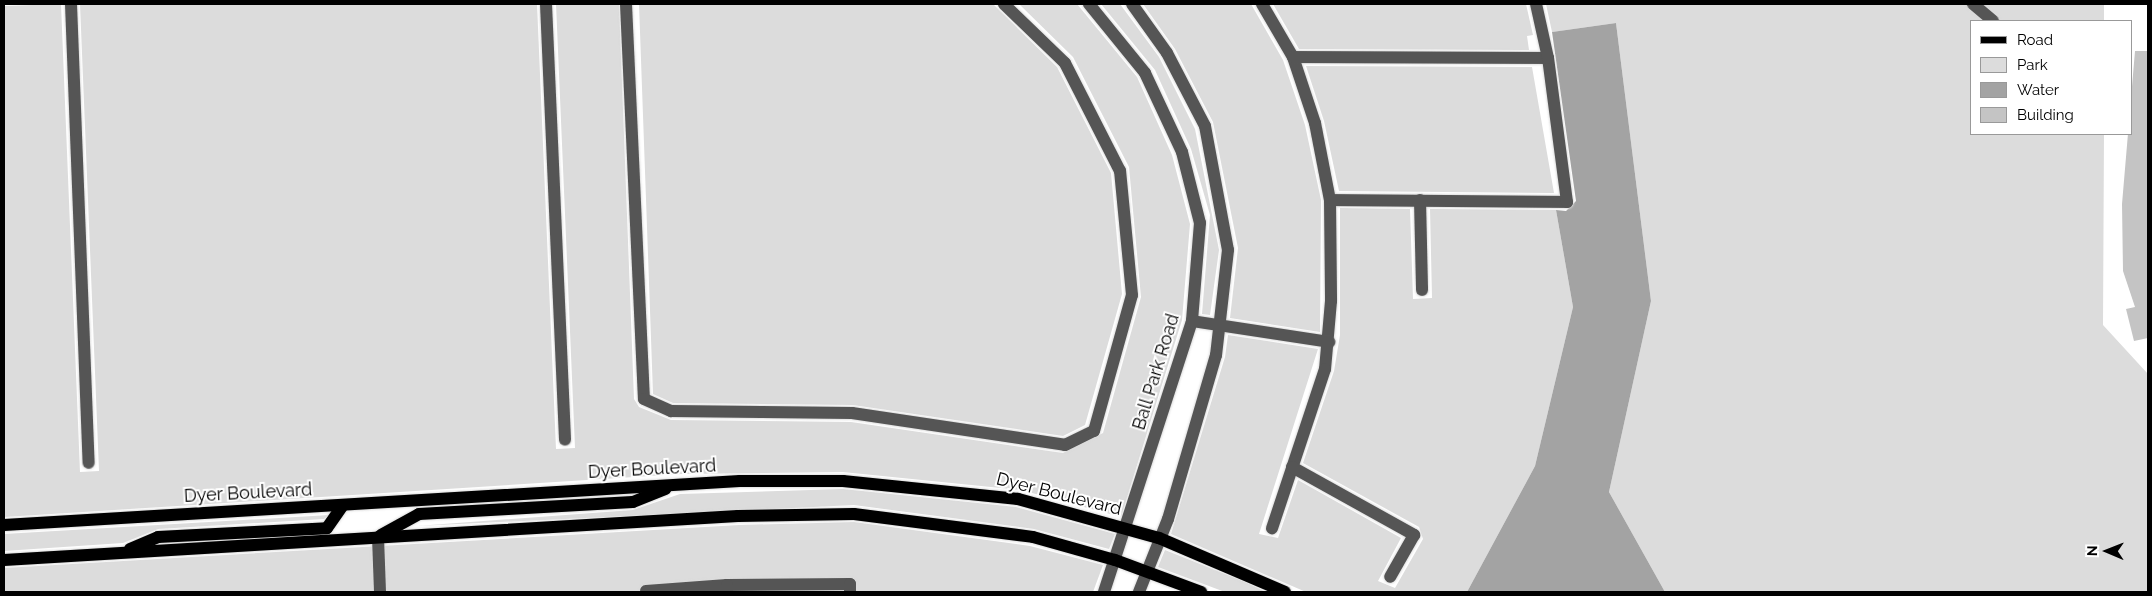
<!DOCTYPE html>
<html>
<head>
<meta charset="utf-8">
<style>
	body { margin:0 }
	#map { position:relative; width:2152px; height:596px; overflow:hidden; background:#fff; font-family:Raleway,sans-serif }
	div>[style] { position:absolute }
	.green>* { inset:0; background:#dcdcdc }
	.water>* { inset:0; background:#a3a3a3 }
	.building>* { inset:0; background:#c4c4c4 }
	.roads { filter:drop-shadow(0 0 1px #dbdbdb) drop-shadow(0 0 1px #dbdbdb) }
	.minor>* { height:12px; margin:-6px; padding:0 6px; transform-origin:6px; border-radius:6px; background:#555 }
	.major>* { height:12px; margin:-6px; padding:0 6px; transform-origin:6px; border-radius:6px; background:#000 }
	span { translate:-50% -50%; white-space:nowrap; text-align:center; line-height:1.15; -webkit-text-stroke:4px #fff; paint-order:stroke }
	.street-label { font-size:18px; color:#000 }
	.frame { position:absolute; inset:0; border:5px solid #000; pointer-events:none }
	.legend { position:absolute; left:1970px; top:20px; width:162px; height:115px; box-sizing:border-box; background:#fff; border:1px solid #999; margin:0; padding:6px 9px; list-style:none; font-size:15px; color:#000 }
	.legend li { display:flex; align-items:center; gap:10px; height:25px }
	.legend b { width:25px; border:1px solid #999 }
	.north { position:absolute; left:2082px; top:526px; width:50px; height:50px; -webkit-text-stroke:4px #fff; paint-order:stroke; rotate:271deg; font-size:14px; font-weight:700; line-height:20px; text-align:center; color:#000 }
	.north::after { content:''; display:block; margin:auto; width:18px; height:22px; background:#000; clip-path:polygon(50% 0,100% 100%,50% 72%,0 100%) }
</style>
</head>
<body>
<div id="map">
	<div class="green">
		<div style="clip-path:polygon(61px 4px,80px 472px,99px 471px,80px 4px,537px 4px,556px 449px,575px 448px,556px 4px,619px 4px,634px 399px,639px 407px,671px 420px,851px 422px,1063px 453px,1103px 433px,1141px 297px,1129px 167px,1073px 57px,1019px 4px,1077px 4px,1137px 77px,1172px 155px,1190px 224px,1182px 320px,1121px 517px,1021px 490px,843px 472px,682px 474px,4px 517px,4px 6px)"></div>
		<div style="clip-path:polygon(639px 4px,993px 4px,1057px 67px,1111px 173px,1122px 294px,1085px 425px,1063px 436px,853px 405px,673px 403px,653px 394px)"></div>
		<div style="clip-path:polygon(1101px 4px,1120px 4px,1159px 57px,1195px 129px,1219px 250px,1210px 315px,1202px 314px,1210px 215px,1191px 149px,1155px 70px)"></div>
		<div style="clip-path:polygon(1143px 4px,1251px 4px,1283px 60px,1305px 125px,1321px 200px,1320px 332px,1230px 318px,1238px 248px,1213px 122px,1175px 49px)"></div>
		<div style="clip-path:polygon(1273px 4px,1526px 4px,1533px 35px,1527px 36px,1529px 50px,1299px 49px)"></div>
		<div style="clip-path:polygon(1546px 4px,2104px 4px,2104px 21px,1971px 21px,1971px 134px,2104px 134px,2103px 325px,2148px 374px,2148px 592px,1665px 592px,1609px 492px,1651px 301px,1616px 23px,1552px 32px)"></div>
		<div style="clip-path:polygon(1306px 66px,1532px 67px,1554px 193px,1339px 191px,1324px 121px)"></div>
		<div style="clip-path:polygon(1340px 208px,1410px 209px,1413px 299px,1432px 298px,1430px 209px,1556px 210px,1573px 307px,1535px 466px,1467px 592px,1306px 592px,1171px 534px,1225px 357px,1228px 335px,1318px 349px,1259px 534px,1278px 538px,1298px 480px,1401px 538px,1378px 581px,1395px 588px,1423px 539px,1419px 527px,1303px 463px,1334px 371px,1340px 335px)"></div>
		<div style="clip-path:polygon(843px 489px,1016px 507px,1115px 534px,1109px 549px,1034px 529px,854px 505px,417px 526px,633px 510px,680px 494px)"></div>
		<div style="clip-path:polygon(329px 515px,324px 519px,158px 529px,123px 543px,4px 551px,4px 534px)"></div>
		<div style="clip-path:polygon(854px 522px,1030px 546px,1103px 565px,1093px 592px,4px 592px,4px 568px,739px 525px)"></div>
		<div style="clip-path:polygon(1165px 550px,1245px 582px,1266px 592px,1225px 592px,1158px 567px)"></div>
	</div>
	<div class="water">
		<div style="clip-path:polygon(1616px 23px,1651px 301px,1609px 492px,1665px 592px,1467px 592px,1535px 466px,1573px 307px,1556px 210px,1566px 211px,1576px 201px,1552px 32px)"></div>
	</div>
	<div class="building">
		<div style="clip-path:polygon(2135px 51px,2148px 51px,2148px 338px,2134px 341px,2126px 309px,2135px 307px,2123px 271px,2122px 204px)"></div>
	</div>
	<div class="roads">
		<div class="minor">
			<div style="left:71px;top:4px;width:459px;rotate:87.8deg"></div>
			<div style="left:546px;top:4px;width:436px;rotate:87.5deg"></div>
			<div style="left:626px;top:4px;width:395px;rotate:87.4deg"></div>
			<div style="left:644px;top:399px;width:30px;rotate:24deg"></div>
			<div style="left:671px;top:411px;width:181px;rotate:0.6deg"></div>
			<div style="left:852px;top:413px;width:215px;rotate:8.5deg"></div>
			<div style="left:1065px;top:445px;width:32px;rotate:-26deg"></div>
			<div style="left:1094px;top:431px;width:141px;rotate:-74.4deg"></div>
			<div style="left:1132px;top:295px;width:125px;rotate:-95.5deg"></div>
			<div style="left:1120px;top:171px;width:121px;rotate:-117deg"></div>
			<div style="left:1065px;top:63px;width:85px;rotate:-136deg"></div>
			<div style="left:1089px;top:4px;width:89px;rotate:50.9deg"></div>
			<div style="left:1145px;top:73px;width:87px;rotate:64.9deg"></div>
			<div style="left:1182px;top:152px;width:73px;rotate:75.8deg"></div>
			<div style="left:1200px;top:223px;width:98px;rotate:94.7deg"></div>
			<div style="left:1192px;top:321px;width:285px;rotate:108deg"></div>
			<div style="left:1132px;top:4px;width:60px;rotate:54.5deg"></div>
			<div style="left:1167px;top:53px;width:82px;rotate:62.5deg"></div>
			<div style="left:1205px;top:126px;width:126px;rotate:79.5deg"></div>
			<div style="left:1228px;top:250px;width:106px;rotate:96.5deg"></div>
			<div style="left:1216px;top:355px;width:171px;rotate:106.3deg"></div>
			<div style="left:1168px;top:519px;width:79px;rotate:111.7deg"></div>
			<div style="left:1262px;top:4px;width:61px;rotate:59.7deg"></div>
			<div style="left:1293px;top:57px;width:70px;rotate:71.6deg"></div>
			<div style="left:1315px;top:123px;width:78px;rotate:79deg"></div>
			<div style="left:1330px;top:200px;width:101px;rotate:89.4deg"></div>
			<div style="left:1331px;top:301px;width:68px;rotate:95deg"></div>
			<div style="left:1325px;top:369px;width:168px;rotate:108.4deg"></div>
			<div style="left:1973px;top:4px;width:26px;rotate:40deg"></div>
			<div style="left:1293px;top:57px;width:255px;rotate:0.2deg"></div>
			<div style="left:1330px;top:200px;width:237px;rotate:0.5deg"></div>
			<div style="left:1567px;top:202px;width:145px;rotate:-97.5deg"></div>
			<div style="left:1548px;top:58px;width:55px;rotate:-102.5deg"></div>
			<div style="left:1420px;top:200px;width:90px;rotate:88.7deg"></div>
			<div style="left:1192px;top:321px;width:139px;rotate:8.7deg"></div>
			<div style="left:1292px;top:467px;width:140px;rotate:29.1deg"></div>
			<div style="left:1414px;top:535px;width:48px;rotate:119.7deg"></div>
			<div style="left:378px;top:537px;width:55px;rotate:87.9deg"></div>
			<div style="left:727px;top:585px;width:123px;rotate:-0.5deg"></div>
			<div style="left:850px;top:584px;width:8px;rotate:90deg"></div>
			<div style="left:646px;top:591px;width:81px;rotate:-4.2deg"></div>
			<div style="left:727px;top:585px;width:7px;rotate:90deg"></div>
		</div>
		<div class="major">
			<div style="left:4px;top:525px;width:737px;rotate:-3.42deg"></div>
			<div style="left:740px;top:481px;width:103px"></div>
			<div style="left:843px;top:481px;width:176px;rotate:5.9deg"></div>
			<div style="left:1018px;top:499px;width:146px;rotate:15.5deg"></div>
			<div style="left:1159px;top:538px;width:137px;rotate:23.2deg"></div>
			<div style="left:381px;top:535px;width:43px;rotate:-28.9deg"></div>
			<div style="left:419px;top:514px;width:214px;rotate:-3.2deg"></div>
			<div style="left:633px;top:502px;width:35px;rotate:-22deg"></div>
			<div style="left:130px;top:549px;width:30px;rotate:-23deg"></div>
			<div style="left:158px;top:537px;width:169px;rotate:-3deg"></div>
			<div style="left:327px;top:528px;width:28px;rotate:-55deg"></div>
			<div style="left:4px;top:560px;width:735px;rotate:-3.43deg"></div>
			<div style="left:738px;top:516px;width:116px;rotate:-1deg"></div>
			<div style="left:854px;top:514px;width:180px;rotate:7.3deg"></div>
			<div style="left:1033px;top:537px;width:85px;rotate:15.7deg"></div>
			<div style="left:1115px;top:560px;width:92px;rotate:20.4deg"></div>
		</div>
	</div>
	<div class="street-label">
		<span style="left:1156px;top:372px;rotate:-73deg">Ball Park Road</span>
		<span style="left:652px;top:469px;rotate:-3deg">Dyer Boulevard</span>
		<span style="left:248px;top:493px;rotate:-3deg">Dyer Boulevard</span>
		<span style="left:1059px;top:494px;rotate:14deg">Dyer Boulevard</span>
	</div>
	<div class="frame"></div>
	<ul class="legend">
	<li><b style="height:6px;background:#000"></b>Road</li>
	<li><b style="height:14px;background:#dcdcdc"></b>Park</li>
	<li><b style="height:14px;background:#a3a3a3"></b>Water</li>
	<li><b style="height:14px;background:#c4c4c4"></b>Building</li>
	</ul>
	<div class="north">N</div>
</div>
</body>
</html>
